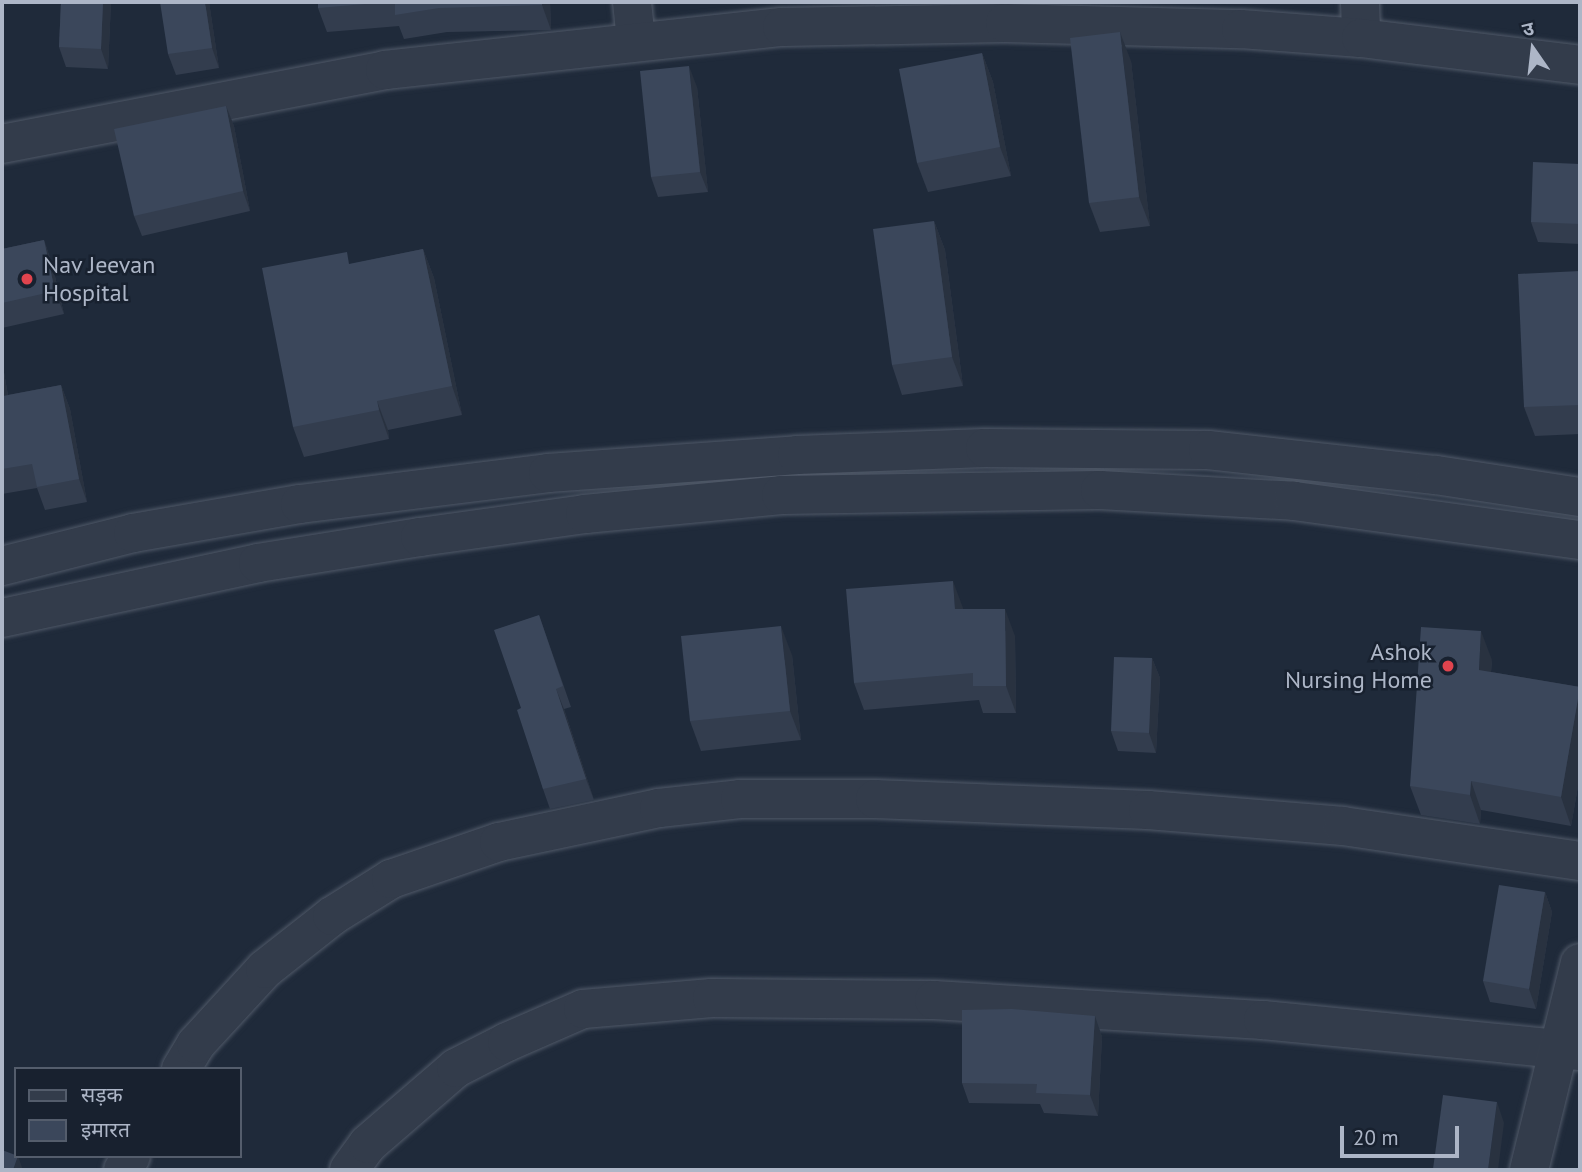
<!DOCTYPE html>
<html>
<head>
<meta charset="utf-8">
<style>
	body { margin:0 }
	#map { position:relative; width:1582px; height:1172px; overflow:hidden; background:#1f2a3a; font-family:"PT Sans","Noto Sans Devanagari",sans-serif }
	div>[style] { position:absolute }
	.roads { filter:drop-shadow(0 0 2px #505968) drop-shadow(0 0 2px #505968) }
	.minor>* { height:38px; margin:-19px; padding:0 19px; transform-origin:19px; border-radius:19px; background:#333c4b }
	.wall>* { inset:0; background:#333d4e }
	.shaded-wall>* { inset:0; background:#293240 }
	.building>* { inset:0; background:#3b475b }
	.dots>* { width:19px; height:19px; translate:-50% -50%; box-sizing:border-box; border:4px solid #18212f; border-radius:50% }
	span { translate:-50% -50%; white-space:nowrap; text-align:center; line-height:1.15; -webkit-text-stroke:5px #18212f; paint-order:stroke }
	.poi-label { font-size:24px; color:#adb6c7 }
	.left { translate:0 -50%; text-align:left }
	.right { translate:-100% -50%; text-align:right }
	.frame { position:absolute; inset:0; border:4px solid #adb6c7; pointer-events:none }
	.legend { position:absolute; left:14px; top:1067px; width:228px; height:91px; box-sizing:border-box; background:#18212f; border:2px solid #545d6c; margin:0; padding:9px 12px; list-style:none; font-size:21px; color:#adb6c7 }
	.legend li { display:flex; align-items:center; gap:14px; height:35px }
	.legend b { width:35px; border:2px solid #545d6c }
	.north { position:absolute; left:1498px; top:14px; width:70px; height:70px; -webkit-text-stroke:5px #18212f; paint-order:stroke; rotate:346deg; font-size:19px; font-weight:700; line-height:28px; text-align:center; color:#adb6c7 }
	.north::after { content:''; display:block; margin:auto; width:24px; height:32px; background:#adb6c7; clip-path:polygon(50% 0,100% 100%,50% 72%,0 100%) }
	.scale { position:absolute; left:1340px; top:1126px; width:119px; height:32px; box-sizing:border-box; border:4px solid #adb6c7; border-top:0; padding-left:9px; font-size:21px; line-height:24px; white-space:nowrap; color:#adb6c7; -webkit-text-stroke:5px #18212f; paint-order:stroke }
</style>
</head>
<body>
<div id="map">
	<div class="roads">
		<div class="minor">
			<div style="left:632px;top:2px;width:39px;rotate:84deg"></div>
			<div style="left:1360px;top:2px;width:36px;rotate:88deg"></div>
			<div style="left:2px;top:144px;width:390px;rotate:-10.9deg"></div>
			<div style="left:385px;top:70px;width:399px;rotate:-6.2deg"></div>
			<div style="left:782px;top:27px;width:223px;rotate:-1deg"></div>
			<div style="left:1005px;top:23px;width:236px;rotate:1.5deg"></div>
			<div style="left:1241px;top:29px;width:120px;rotate:4.3deg"></div>
			<div style="left:1361px;top:38px;width:221px;rotate:7deg"></div>
			<div style="left:2px;top:566px;width:135px;rotate:-14.1deg"></div>
			<div style="left:133px;top:533px;width:169px;rotate:-9.9deg"></div>
			<div style="left:300px;top:504px;width:250px;rotate:-7.1deg"></div>
			<div style="left:548px;top:473px;width:250px;rotate:-4.1deg"></div>
			<div style="left:797px;top:455px;width:188px;rotate:-2.1deg"></div>
			<div style="left:985px;top:448px;width:223px;rotate:0.5deg"></div>
			<div style="left:1208px;top:450px;width:229px;rotate:6.3deg"></div>
			<div style="left:1436px;top:475px;width:146px;rotate:8.7deg"></div>
			<div style="left:2px;top:618px;width:262px;rotate:-12.1deg"></div>
			<div style="left:258px;top:563px;width:164px;rotate:-9.1deg"></div>
			<div style="left:420px;top:537px;width:167px;rotate:-7.9deg"></div>
			<div style="left:585px;top:514px;width:197px;rotate:-5.5deg"></div>
			<div style="left:781px;top:495px;width:319px;rotate:-0.9deg"></div>
			<div style="left:1100px;top:490px;width:194px;rotate:3.2deg"></div>
			<div style="left:1294px;top:501px;width:289px;rotate:7.8deg"></div>
			<div style="left:181px;top:1069px;width:29px;rotate:-59deg"></div>
			<div style="left:196px;top:1044px;width:102px;rotate:-47.4deg"></div>
			<div style="left:265px;top:969px;width:85px;rotate:-38.3deg"></div>
			<div style="left:332px;top:916px;width:70px;rotate:-32.1deg"></div>
			<div style="left:391px;top:879px;width:114px;rotate:-18.9deg"></div>
			<div style="left:499px;top:842px;width:164px;rotate:-12deg"></div>
			<div style="left:659px;top:808px;width:81px;rotate:-6.3deg"></div>
			<div style="left:740px;top:799px;width:135px"></div>
			<div style="left:875px;top:799px;width:273px;rotate:2.3deg"></div>
			<div style="left:1148px;top:810px;width:196px;rotate:4.7deg"></div>
			<div style="left:1343px;top:826px;width:240px;rotate:8.4deg"></div>
			<div style="left:123px;top:1170px;width:16px;rotate:-60deg"></div>
			<div style="left:349px;top:1170px;width:32px;rotate:-54deg"></div>
			<div style="left:368px;top:1144px;width:116px;rotate:-40.8deg"></div>
			<div style="left:456px;top:1068px;width:57px;rotate:-27deg"></div>
			<div style="left:507px;top:1042px;width:83px;rotate:-23.5deg"></div>
			<div style="left:583px;top:1009px;width:129px;rotate:-4.9deg"></div>
			<div style="left:712px;top:998px;width:222px;rotate:0.5deg"></div>
			<div style="left:934px;top:1000px;width:330px;rotate:3.5deg"></div>
			<div style="left:1263px;top:1020px;width:319px;rotate:5.6deg"></div>
			<div style="left:1529px;top:1170px;width:213px;rotate:-76.2deg"></div>
		</div>
	</div>
	<div class="wall">
		<div style="clip-path:polygon(61px 2px,111px 2px,108px 69px,66px 67px,59px 47px)"></div>
		<div style="clip-path:polygon(209px 2px,219px 68px,176px 75px,168px 54px)"></div>
		<div style="clip-path:polygon(318px 2px,550px 2px,551px 30px,447px 32px,404px 39px,399px 26px,327px 32px,318px 8px)"></div>
		<div style="clip-path:polygon(837px 2px,881px 2px,881px 3px,838px 4px)"></div>
		<div style="clip-path:polygon(982px 53px,993px 82px,1011px 176px,928px 192px,917px 163px)"></div>
		<div style="clip-path:polygon(1131px 61px,1150px 226px,1100px 232px,1089px 203px)"></div>
		<div style="clip-path:polygon(697px 87px,708px 192px,658px 197px,651px 177px)"></div>
		<div style="clip-path:polygon(226px 106px,234px 126px,250px 211px,142px 236px,134px 216px)"></div>
		<div style="clip-path:polygon(1580px 164px,1580px 244px,1538px 242px,1531px 222px)"></div>
		<div style="clip-path:polygon(934px 221px,945px 250px,963px 386px,902px 395px,892px 365px)"></div>
		<div style="clip-path:polygon(44px 240px,52px 264px,64px 314px,2px 328px,2px 249px)"></div>
		<div style="clip-path:polygon(423px 249px,434px 278px,462px 415px,388px 430px,389px 439px,304px 457px,293px 427px,351px 264px)"></div>
		<div style="clip-path:polygon(1580px 271px,1580px 434px,1535px 436px,1524px 407px)"></div>
		<div style="clip-path:polygon(2px 361px,8px 395px,61px 385px,70px 409px,87px 502px,45px 510px,37px 488px,2px 494px)"></div>
		<div style="clip-path:polygon(963px 609px,1015px 636px,1016px 713px,983px 713px,979px 700px,864px 710px,854px 683px)"></div>
		<div style="clip-path:polygon(539px 615px,571px 707px,564px 709px,594px 800px,550px 809px,543px 789px,521px 708px)"></div>
		<div style="clip-path:polygon(792px 655px,801px 740px,701px 751px,690px 721px)"></div>
		<div style="clip-path:polygon(1152px 658px,1160px 678px,1156px 753px,1118px 751px,1111px 731px)"></div>
		<div style="clip-path:polygon(1492px 660px,1491px 672px,1580px 687px,1580px 775px,1571px 826px,1481px 810px,1480px 824px,1421px 815px,1410px 786px)"></div>
		<div style="clip-path:polygon(1545px 892px,1552px 912px,1536px 1009px,1490px 1002px,1483px 981px)"></div>
		<div style="clip-path:polygon(1095px 1016px,1102px 1037px,1098px 1116px,1044px 1113px,1040px 1104px,969px 1103px,962px 1083px)"></div>
	</div>
	<div class="shaded-wall">
		<div style="clip-path:polygon(103px 2px,111px 2px,108px 69px,101px 49px)"></div>
		<div style="clip-path:polygon(205px 2px,209px 2px,219px 68px,212px 48px)"></div>
		<div style="clip-path:polygon(542px 2px,550px 2px,551px 30px,542px 5px)"></div>
		<div style="clip-path:polygon(1120px 32px,1131px 61px,1150px 226px,1139px 197px)"></div>
		<div style="clip-path:polygon(982px 53px,993px 82px,1011px 176px,1000px 147px)"></div>
		<div style="clip-path:polygon(689px 66px,697px 87px,708px 192px,700px 172px)"></div>
		<div style="clip-path:polygon(226px 106px,234px 126px,250px 211px,243px 191px)"></div>
		<div style="clip-path:polygon(934px 221px,945px 250px,963px 386px,952px 357px)"></div>
		<div style="clip-path:polygon(44px 240px,52px 264px,64px 314px,55px 291px)"></div>
		<div style="clip-path:polygon(423px 249px,434px 278px,462px 415px,452px 386px)"></div>
		<div style="clip-path:polygon(2px 361px,12px 419px,3px 396px,2px 387px)"></div>
		<div style="clip-path:polygon(61px 385px,70px 409px,87px 502px,79px 479px)"></div>
		<div style="clip-path:polygon(377px 401px,388px 430px,389px 439px,379px 410px)"></div>
		<div style="clip-path:polygon(953px 581px,963px 608px,965px 636px,955px 609px)"></div>
		<div style="clip-path:polygon(1005px 609px,1015px 636px,1016px 713px,1006px 686px)"></div>
		<div style="clip-path:polygon(781px 626px,792px 655px,801px 740px,790px 711px)"></div>
		<div style="clip-path:polygon(1481px 631px,1492px 660px,1489px 699px,1479px 670px)"></div>
		<div style="clip-path:polygon(1152px 658px,1160px 678px,1156px 753px,1149px 733px)"></div>
		<div style="clip-path:polygon(1580px 687px,1580px 775px,1571px 826px,1561px 797px)"></div>
		<div style="clip-path:polygon(556px 689px,564px 709px,594px 800px,586px 779px)"></div>
		<div style="clip-path:polygon(1471px 781px,1481px 810px,1480px 824px,1470px 795px)"></div>
		<div style="clip-path:polygon(1545px 892px,1552px 912px,1536px 1009px,1529px 989px)"></div>
		<div style="clip-path:polygon(1095px 1016px,1102px 1037px,1098px 1116px,1090px 1095px)"></div>
		<div style="clip-path:polygon(1497px 1102px,1504px 1123px,1498px 1170px,1488px 1170px)"></div>
		<div style="clip-path:polygon(18px 1156px,23px 1170px,13px 1170px)"></div>
	</div>
	<div class="building">
		<div style="clip-path:polygon(61px 2px,103px 2px,101px 49px,59px 47px)"></div>
		<div style="clip-path:polygon(160px 2px,205px 2px,212px 48px,168px 54px)"></div>
		<div style="clip-path:polygon(318px 2px,389px 2px,318px 8px)"></div>
		<div style="clip-path:polygon(395px 2px,542px 2px,542px 5px,439px 8px,395px 15px)"></div>
		<div style="clip-path:polygon(1120px 32px,1139px 197px,1089px 203px,1070px 38px)"></div>
		<div style="clip-path:polygon(982px 53px,1000px 147px,917px 163px,899px 69px)"></div>
		<div style="clip-path:polygon(689px 66px,700px 172px,651px 177px,640px 71px)"></div>
		<div style="clip-path:polygon(226px 106px,243px 191px,134px 216px,114px 129px)"></div>
		<div style="clip-path:polygon(1533px 162px,1580px 164px,1580px 224px,1531px 222px)"></div>
		<div style="clip-path:polygon(934px 221px,952px 357px,892px 365px,873px 229px)"></div>
		<div style="clip-path:polygon(44px 240px,55px 291px,2px 303px,2px 249px)"></div>
		<div style="clip-path:polygon(423px 249px,452px 386px,377px 401px,379px 410px,293px 427px,262px 268px,347px 252px,349px 264px)"></div>
		<div style="clip-path:polygon(1580px 271px,1580px 405px,1524px 407px,1518px 274px)"></div>
		<div style="clip-path:polygon(61px 385px,79px 479px,37px 487px,32px 464px,2px 469px,2px 387px,3px 396px)"></div>
		<div style="clip-path:polygon(953px 581px,955px 609px,1005px 609px,1006px 686px,973px 686px,973px 673px,854px 683px,846px 589px)"></div>
		<div style="clip-path:polygon(539px 615px,563px 686px,556px 689px,586px 779px,543px 789px,517px 710px,521px 708px,494px 630px)"></div>
		<div style="clip-path:polygon(781px 626px,790px 711px,690px 721px,681px 636px)"></div>
		<div style="clip-path:polygon(1421px 627px,1481px 631px,1479px 670px,1580px 687px,1561px 797px,1471px 781px,1470px 795px,1410px 786px)"></div>
		<div style="clip-path:polygon(1114px 657px,1152px 658px,1149px 733px,1111px 731px)"></div>
		<div style="clip-path:polygon(1499px 885px,1545px 892px,1529px 989px,1483px 981px)"></div>
		<div style="clip-path:polygon(1012px 1009px,1095px 1016px,1090px 1095px,1036px 1093px,1037px 1084px,962px 1083px,962px 1010px)"></div>
		<div style="clip-path:polygon(1443px 1095px,1497px 1102px,1488px 1170px,1444px 1170px,1433px 1169px)"></div>
		<div style="clip-path:polygon(2px 1150px,18px 1156px,13px 1170px,2px 1170px)"></div>
	</div>
	<div class="dots">
		<div style="left:27px;top:279px;background:#e0444e"></div>
		<div style="left:1448px;top:666px;background:#e0444e"></div>
	</div>
	<div class="poi-label">
		<span class="left" style="left:43px;top:279px">Nav Jeevan<br>Hospital</span>
		<span class="right" style="left:1432px;top:666px">Ashok<br>Nursing Home</span>
	</div>
	<div class="frame"></div>
	<ul class="legend">
	<li><b style="height:9px;background:#333c4b"></b>सड़क</li>
	<li><b style="height:19px;background:#3b475b"></b>इमारत</li>
	</ul>
	<div class="north">उ</div>
	<div class="scale">20 m</div>
</div>
</body>
</html>
